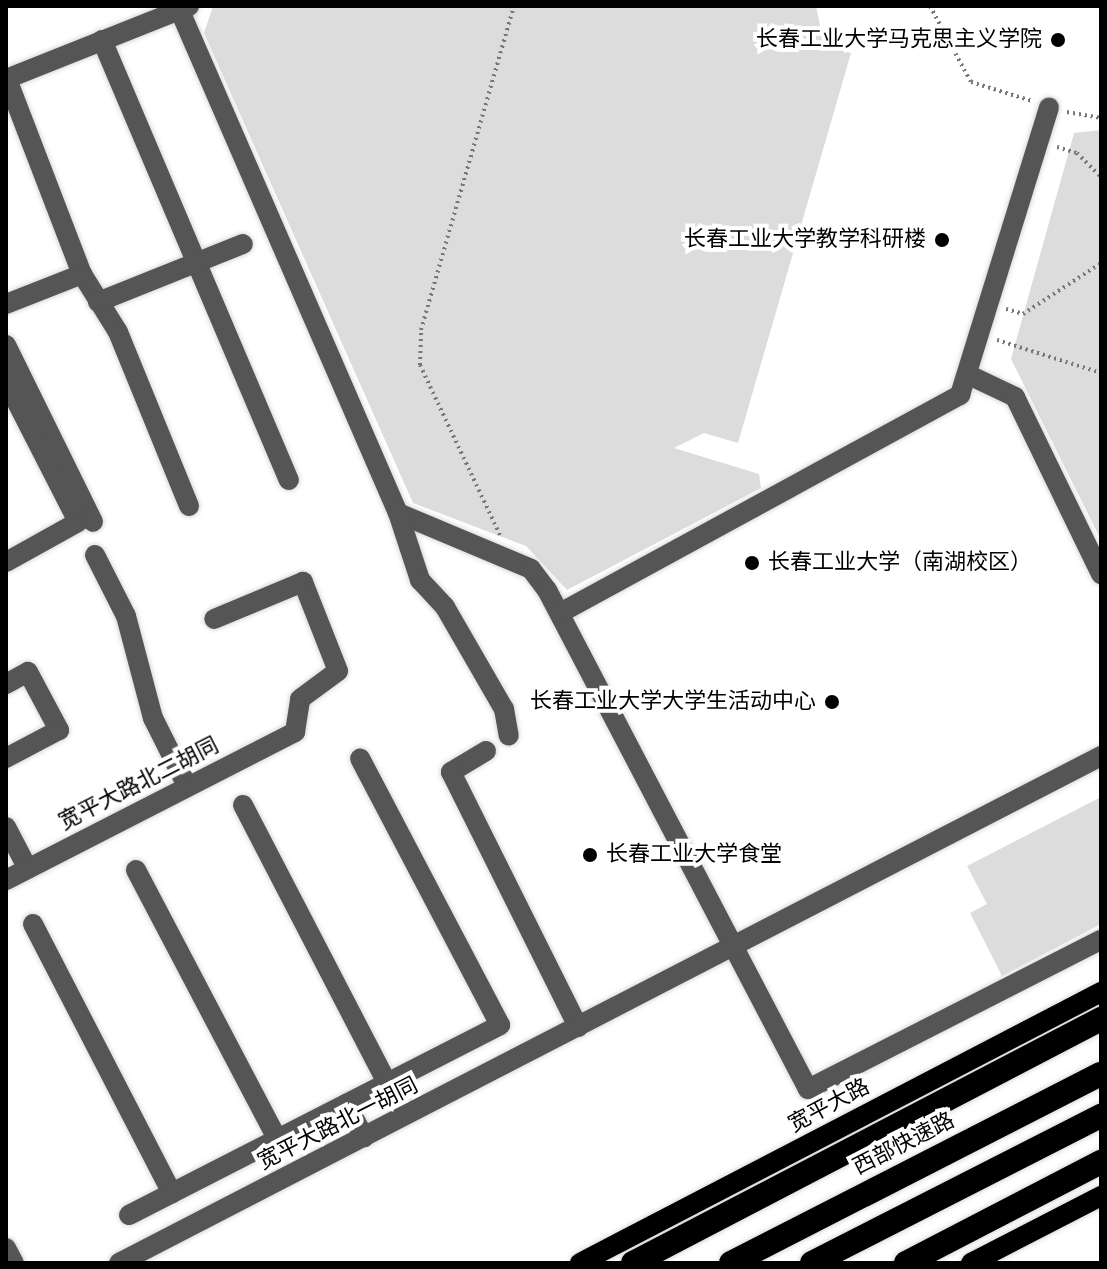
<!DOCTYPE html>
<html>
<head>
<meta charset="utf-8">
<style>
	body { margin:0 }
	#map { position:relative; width:1107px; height:1269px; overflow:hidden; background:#fff; font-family:"Nunito Sans","Noto Sans SC",sans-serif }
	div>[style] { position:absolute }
	.green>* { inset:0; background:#dcdcdc }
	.path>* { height:4px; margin-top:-2px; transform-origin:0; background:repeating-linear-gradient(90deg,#777 0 2px,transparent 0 6px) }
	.roads { filter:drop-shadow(0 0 2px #dbdbdb) drop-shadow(0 0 2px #dbdbdb) }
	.minor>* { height:20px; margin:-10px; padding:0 10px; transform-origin:10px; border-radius:10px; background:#555 }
	.major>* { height:20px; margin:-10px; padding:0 10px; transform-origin:10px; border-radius:10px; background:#000 }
	.highway>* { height:24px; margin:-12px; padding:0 12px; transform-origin:12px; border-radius:12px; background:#000 }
	.dots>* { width:22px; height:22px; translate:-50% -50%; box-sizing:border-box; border:4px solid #fff; border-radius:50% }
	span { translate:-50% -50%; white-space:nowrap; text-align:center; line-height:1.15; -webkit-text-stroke:8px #fff; paint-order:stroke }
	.poi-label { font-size:22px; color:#000 }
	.right { translate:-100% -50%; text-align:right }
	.left { translate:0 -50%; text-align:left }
	.street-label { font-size:22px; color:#000 }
	.frame { position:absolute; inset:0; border:8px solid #000; pointer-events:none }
</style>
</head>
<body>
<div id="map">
	<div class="green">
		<div style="clip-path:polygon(213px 6px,816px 6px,824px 45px,851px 53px,738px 443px,704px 433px,674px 448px,759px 474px,761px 488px,567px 590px,526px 546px,413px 503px,204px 33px)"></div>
		<div style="clip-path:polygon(1101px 130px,1101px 540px,1011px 359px,1074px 133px)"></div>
		<div style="clip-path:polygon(1101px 797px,1101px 924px,1002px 976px,970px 913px,987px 904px,967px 866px)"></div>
	</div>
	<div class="path">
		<div style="left:930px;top:6px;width:86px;rotate:61.7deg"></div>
		<div style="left:971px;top:82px;width:64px;rotate:17.3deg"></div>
		<div style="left:1067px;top:112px;width:35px;rotate:10deg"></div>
		<div style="left:1057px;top:147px;width:21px;rotate:17deg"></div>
		<div style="left:1077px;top:153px;width:34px;rotate:45deg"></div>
		<div style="left:1006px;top:309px;width:18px;rotate:16deg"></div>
		<div style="left:1023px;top:314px;width:93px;rotate:-33.2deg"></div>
		<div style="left:997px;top:340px;width:109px;rotate:17.6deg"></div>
		<div style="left:500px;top:535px;width:188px;rotate:-115.2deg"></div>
		<div style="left:420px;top:365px;width:35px;rotate:-88deg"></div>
		<div style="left:421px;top:330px;width:337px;rotate:-74deg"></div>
	</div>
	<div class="roads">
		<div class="minor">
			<div style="left:180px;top:11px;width:547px;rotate:66.53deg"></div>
			<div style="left:398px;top:513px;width:144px;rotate:22.8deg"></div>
			<div style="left:531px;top:569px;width:26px;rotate:53deg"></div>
			<div style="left:547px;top:590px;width:563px;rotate:62.39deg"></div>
			<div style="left:808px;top:1089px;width:329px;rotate:-27deg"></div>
			<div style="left:102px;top:40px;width:478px;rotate:67deg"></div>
			<div style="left:6px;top:79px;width:197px;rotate:-21.7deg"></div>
			<div style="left:7px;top:79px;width:209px;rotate:69deg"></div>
			<div style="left:82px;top:274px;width:68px;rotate:58.2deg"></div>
			<div style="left:118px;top:332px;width:188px;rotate:67.8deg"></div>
			<div style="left:98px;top:302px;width:156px;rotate:-21.8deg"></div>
			<div style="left:6px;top:304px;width:82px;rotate:-21.5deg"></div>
			<div style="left:6px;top:345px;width:197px;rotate:63.8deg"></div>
			<div style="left:971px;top:376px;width:49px;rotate:25.5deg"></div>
			<div style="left:1015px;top:397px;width:197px;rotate:64.1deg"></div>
			<div style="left:6px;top:381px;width:158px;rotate:62.9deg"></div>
			<div style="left:78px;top:522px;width:82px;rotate:150.9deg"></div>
			<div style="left:398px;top:513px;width:71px;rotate:71.8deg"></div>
			<div style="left:420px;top:580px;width:37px;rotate:47deg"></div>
			<div style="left:445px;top:607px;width:118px;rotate:60deg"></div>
			<div style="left:504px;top:709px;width:27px;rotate:80deg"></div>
			<div style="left:95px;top:555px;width:68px;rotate:63.1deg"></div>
			<div style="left:126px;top:616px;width:106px;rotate:75.2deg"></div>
			<div style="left:153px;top:718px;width:76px;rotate:63.4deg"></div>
			<div style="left:560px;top:613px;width:456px;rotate:-28.6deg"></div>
			<div style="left:960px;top:395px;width:301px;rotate:-72.8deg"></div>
			<div style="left:6px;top:684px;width:25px;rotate:-29deg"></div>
			<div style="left:28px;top:672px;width:66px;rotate:61.9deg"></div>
			<div style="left:59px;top:730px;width:60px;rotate:152.2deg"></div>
			<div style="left:486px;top:751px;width:41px;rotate:149deg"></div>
			<div style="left:451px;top:772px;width:285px;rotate:63.5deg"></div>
			<div style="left:243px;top:805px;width:313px;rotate:62.6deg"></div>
			<div style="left:6px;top:827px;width:47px;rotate:62.4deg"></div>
			<div style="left:136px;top:870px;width:304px;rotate:62.3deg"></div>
			<div style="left:6px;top:880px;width:325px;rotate:-27.1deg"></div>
			<div style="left:295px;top:732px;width:33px;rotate:-81deg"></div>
			<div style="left:300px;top:699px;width:47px;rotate:-36.4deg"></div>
			<div style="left:338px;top:671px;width:96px;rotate:-111.5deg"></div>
			<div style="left:303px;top:582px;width:96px;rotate:157.4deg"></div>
			<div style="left:33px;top:924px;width:303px;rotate:62.7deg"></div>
			<div style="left:346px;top:1104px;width:38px;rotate:61deg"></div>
			<div style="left:129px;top:1215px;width:417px;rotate:-27.1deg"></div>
			<div style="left:500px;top:1025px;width:301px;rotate:-117.7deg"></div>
			<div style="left:6px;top:1248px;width:17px;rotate:62deg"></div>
			<div style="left:119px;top:1263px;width:1105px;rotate:-27.31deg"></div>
		</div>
		<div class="major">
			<div style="left:580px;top:1263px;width:587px;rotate:-27.48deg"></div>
			<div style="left:971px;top:1263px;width:146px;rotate:-27.3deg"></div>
		</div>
		<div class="highway">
			<div style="left:633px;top:1263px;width:528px;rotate:-27.54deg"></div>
			<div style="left:731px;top:1263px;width:415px;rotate:-27.1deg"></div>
			<div style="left:812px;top:1263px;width:324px;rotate:-27deg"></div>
			<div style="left:906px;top:1263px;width:220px;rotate:-27.4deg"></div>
		</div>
	</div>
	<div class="dots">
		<div style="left:1058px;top:40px;background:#000"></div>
		<div style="left:942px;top:240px;background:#000"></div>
		<div style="left:752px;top:563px;background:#000"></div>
		<div style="left:832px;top:702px;background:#000"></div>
		<div style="left:590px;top:855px;background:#000"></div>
	</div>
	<div class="poi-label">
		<span class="right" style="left:1042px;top:40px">长春工业大学马克思主义学院</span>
		<span class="right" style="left:926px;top:240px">长春工业大学教学科研楼</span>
		<span class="left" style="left:768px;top:563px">长春工业大学（南湖校区）</span>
		<span class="right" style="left:816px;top:702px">长春工业大学大学生活动中心</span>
		<span class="left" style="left:606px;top:855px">长春工业大学食堂</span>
	</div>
	<div class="street-label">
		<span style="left:139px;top:784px;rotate:-27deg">宽平大路北二胡同</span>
		<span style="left:829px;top:1106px;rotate:-28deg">宽平大路</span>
		<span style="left:338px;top:1124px;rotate:-27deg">宽平大路北一胡同</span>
		<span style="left:904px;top:1144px;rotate:-27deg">西部快速路</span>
	</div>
	<div class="frame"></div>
</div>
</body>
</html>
